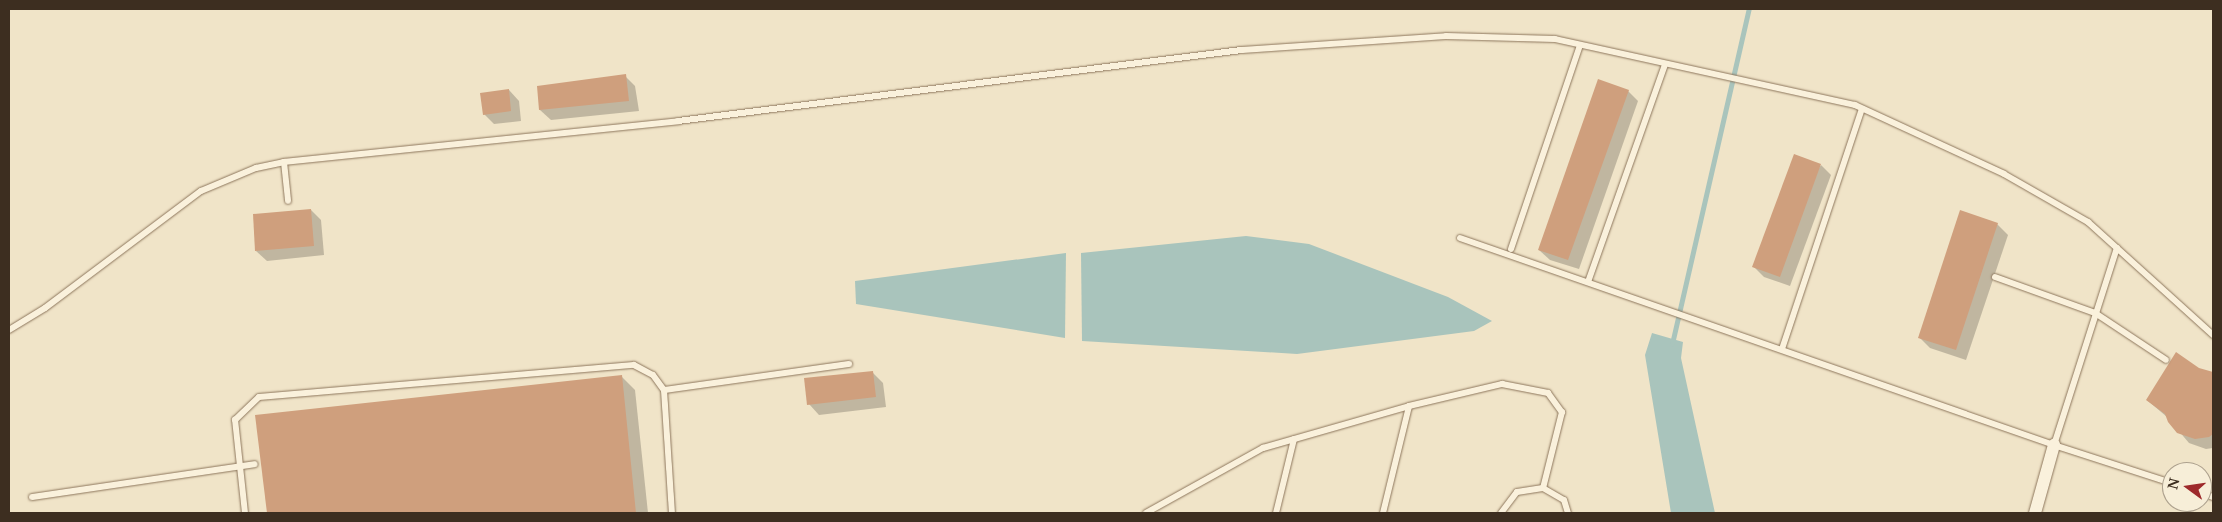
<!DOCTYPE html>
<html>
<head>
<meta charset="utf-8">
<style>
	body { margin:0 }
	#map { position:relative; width:2222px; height:522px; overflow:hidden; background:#f0e4c8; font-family:"Noto Serif",serif }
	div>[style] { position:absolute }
	.water>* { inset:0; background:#a9c4bc }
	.shadow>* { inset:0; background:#0003 }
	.stream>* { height:4.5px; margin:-2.25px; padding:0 2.25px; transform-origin:2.25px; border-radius:2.25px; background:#a9c4bc }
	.building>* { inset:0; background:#cf9f7d }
	.roads { filter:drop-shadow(0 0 1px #8d765c) drop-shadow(0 0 1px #8d765c) }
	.lane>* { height:6px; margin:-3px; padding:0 3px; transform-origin:3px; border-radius:3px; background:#faf1dc }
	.street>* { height:12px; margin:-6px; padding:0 6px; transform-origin:6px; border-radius:6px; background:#faf1dc }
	span { translate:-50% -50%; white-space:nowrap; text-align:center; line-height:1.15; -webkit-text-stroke:4px #f7eed8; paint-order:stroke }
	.frame { position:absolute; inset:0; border:10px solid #3d2e20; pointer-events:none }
	.north { position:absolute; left:2162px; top:462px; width:50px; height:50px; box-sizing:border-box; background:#f7eed8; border:1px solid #ada18e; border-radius:50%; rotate:284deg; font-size:14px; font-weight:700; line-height:20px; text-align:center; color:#3d2e20 }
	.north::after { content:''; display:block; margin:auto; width:18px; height:22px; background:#9e2a2b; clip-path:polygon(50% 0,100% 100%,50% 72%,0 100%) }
</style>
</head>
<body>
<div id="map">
	<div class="water">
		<div style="clip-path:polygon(1246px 236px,1309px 244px,1448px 297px,1492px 321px,1474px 331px,1297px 354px,1082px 341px,1081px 253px)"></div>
		<div style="clip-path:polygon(1066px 253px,1065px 338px,856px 304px,855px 281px)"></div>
		<div style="clip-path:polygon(1652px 333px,1683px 342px,1681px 358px,1715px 513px,1671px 513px,1645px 355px)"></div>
	</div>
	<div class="shadow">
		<div style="clip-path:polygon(625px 76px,635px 86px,639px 111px,551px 120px,540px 110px,539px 87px)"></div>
		<div style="clip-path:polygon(509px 90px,519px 101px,521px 121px,494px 124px,484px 114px)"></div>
		<div style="clip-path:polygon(1628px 91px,1638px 101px,1579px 269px,1550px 260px,1539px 250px)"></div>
		<div style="clip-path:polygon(1821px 165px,1831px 175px,1790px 286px,1764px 277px,1753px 266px)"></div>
		<div style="clip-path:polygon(311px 210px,321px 220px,324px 255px,267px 261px,256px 251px)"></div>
		<div style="clip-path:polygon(1997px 224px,2008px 235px,1966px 360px,1930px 348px,1919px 337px)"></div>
		<div style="clip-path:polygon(2198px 370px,2213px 373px,2213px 448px,2206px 449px,2189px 443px,2167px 417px,2147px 400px)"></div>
		<div style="clip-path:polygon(872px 372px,883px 383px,886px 407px,819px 415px,809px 404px)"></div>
		<div style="clip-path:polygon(621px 376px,635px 390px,648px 513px,268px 513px,257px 416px)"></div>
	</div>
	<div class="stream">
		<div style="left:1672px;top:344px;width:344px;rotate:-77.1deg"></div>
	</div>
	<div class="building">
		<div style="clip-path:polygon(626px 74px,629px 101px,539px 110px,537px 86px)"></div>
		<div style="clip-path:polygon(1598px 79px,1629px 90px,1568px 260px,1538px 250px)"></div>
		<div style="clip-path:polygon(509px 89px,511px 111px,483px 115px,480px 93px)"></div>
		<div style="clip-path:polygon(1794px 154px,1821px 164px,1780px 277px,1752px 267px)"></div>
		<div style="clip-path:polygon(311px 209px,314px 246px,255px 251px,253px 214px)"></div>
		<div style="clip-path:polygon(1960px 210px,1998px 223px,1956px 350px,1918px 338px)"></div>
		<div style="clip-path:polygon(2176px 352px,2199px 368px,2213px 372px,2213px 434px,2209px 437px,2195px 439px,2177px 433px,2168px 422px,2165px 414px,2146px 400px)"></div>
		<div style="clip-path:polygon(873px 371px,876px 397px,807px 405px,804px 378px)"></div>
		<div style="clip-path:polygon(622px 375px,636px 513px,267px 513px,255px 415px)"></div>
	</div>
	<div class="roads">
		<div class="lane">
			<div style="left:284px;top:162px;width:39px;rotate:84deg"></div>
			<div style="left:1460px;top:238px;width:629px;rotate:19.21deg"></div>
			<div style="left:2054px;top:445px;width:124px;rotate:17.9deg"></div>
			<div style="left:1511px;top:249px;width:215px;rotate:-71.3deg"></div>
			<div style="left:1995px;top:277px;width:106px;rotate:19.8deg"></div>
			<div style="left:2095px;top:313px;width:85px;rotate:33.5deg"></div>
			<div style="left:1588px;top:282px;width:231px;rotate:-70.5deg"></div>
			<div style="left:9px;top:330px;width:42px;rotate:-31.4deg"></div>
			<div style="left:45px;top:308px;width:195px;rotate:-36.9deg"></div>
			<div style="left:201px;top:191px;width:60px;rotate:-22.7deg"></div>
			<div style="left:256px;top:168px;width:29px;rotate:-12deg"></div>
			<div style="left:284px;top:162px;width:396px;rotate:-5.9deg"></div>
			<div style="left:678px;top:121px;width:568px;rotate:-7.18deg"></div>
			<div style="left:1242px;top:50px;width:204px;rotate:-3.9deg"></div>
			<div style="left:1446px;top:36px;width:109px;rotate:1.6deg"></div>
			<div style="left:1555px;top:39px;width:307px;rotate:12.4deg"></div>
			<div style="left:1855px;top:105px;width:164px;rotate:24.8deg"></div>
			<div style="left:2004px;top:174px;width:97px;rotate:29.7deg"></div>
			<div style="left:2088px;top:222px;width:169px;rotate:42.1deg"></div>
			<div style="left:1782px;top:349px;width:253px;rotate:-71.6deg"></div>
			<div style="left:664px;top:390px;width:187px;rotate:-8deg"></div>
			<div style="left:2054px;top:445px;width:207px;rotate:-72.3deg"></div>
			<div style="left:2202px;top:493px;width:12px;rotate:20deg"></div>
			<div style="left:32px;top:497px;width:225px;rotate:-8.4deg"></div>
			<div style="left:245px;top:513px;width:94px;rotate:-96.1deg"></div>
			<div style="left:235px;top:420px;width:33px;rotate:-44deg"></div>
			<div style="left:259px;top:397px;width:376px;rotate:-4.9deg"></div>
			<div style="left:634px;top:365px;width:21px;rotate:28deg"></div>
			<div style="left:653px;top:375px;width:19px;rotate:54deg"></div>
			<div style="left:664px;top:390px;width:123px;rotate:86.3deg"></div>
			<div style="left:1146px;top:513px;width:134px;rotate:-29.1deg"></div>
			<div style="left:1263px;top:448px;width:152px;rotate:-16deg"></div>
			<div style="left:1409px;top:406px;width:96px;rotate:-13.3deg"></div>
			<div style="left:1502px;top:384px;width:47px;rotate:11.1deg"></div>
			<div style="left:1548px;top:393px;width:24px;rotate:54deg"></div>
			<div style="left:1562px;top:412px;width:78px;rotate:104deg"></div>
			<div style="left:1543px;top:488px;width:24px;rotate:30deg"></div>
			<div style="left:1564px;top:500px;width:14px;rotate:73deg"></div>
			<div style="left:1276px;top:513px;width:76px;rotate:-76.3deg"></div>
			<div style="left:1383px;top:513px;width:110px;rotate:-76.3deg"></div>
			<div style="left:1501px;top:513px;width:26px;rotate:-53deg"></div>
			<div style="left:1517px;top:492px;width:26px;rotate:-9deg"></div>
		</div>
		<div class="street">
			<div style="left:2035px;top:513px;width:71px;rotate:-74.4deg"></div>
		</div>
	</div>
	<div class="frame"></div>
	<div class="north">N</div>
</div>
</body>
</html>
